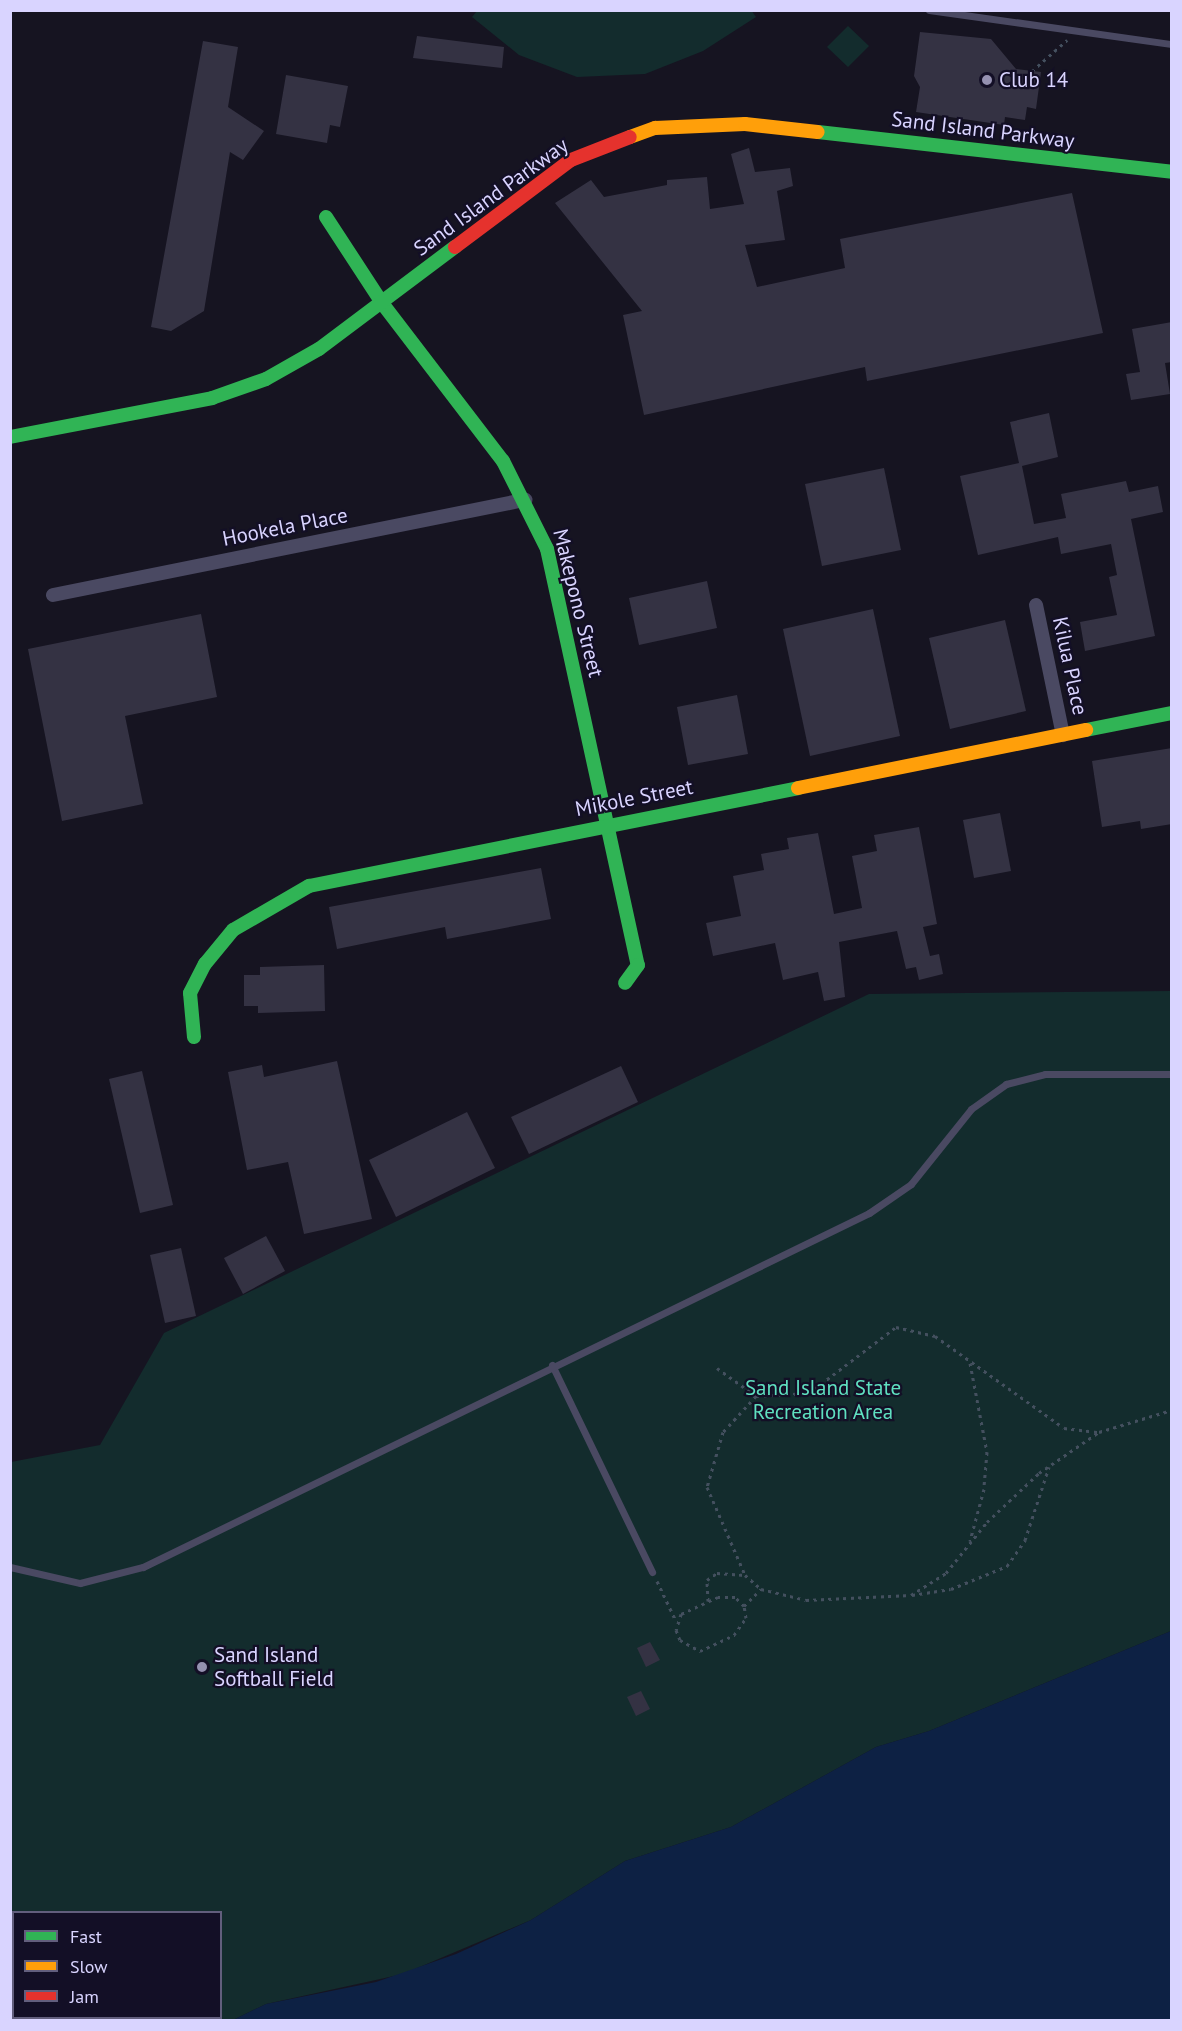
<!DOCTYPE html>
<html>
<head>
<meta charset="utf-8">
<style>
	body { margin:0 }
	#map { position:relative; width:1182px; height:2031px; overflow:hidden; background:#161421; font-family:"PT Sans",sans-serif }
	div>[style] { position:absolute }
	.green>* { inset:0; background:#132c2d }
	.water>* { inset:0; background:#0d2144 }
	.building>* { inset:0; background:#343243 }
	.path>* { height:3px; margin-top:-1.5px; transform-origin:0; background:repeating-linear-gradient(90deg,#44505f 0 3px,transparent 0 7.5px) }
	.lane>* { height:7px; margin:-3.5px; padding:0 3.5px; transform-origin:3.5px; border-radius:3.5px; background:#4a4962 }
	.street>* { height:14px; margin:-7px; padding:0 7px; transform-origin:7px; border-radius:7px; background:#4a4962 }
	.fast>* { height:14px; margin:-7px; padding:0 7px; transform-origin:7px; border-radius:7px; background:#30b455 }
	.slow>* { height:14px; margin:-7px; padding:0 7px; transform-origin:7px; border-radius:7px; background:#ff9f0a }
	.jam>* { height:14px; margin:-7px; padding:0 7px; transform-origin:7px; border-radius:7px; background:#e5322d }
	.dots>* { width:16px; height:16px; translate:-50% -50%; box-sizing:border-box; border:3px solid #130f26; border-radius:50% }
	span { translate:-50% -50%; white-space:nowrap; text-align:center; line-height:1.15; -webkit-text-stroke:4.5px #130f26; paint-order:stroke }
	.poi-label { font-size:21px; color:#d9d4ff }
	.left { translate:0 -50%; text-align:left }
	.street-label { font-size:21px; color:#d9d4ff }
	.park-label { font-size:21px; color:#5fe0c0 }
	.frame { position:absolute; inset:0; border:12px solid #d9d4ff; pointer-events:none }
	.legend { position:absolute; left:12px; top:1911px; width:210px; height:108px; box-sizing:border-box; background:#130f26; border:2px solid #625e7d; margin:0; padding:8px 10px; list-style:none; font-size:18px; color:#d9d4ff }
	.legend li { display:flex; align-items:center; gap:12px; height:30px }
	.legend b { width:30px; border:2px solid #625e7d }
</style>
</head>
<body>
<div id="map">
	<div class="green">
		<div style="clip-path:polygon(477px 11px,751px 10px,756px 17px,703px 51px,645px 74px,577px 77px,519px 55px,472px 17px)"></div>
		<div style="clip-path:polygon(848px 26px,869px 46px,848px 67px,827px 47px)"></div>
		<div style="clip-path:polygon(evenodd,1171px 991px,1171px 1631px,929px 1731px,876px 1747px,731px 1827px,625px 1861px,531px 1920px,403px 1974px,266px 2004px,233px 2020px,11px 2020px,11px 1462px,100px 1445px,164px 1333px,869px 994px,1171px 991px,14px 1912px,220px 1912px,220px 2018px,14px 2018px,14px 1912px)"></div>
	</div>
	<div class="water">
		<div style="clip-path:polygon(1171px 1631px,1171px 2020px,233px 2020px,266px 2004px,376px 1982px,456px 1954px,531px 1920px,625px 1861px,731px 1827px,876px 1747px,929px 1731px)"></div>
	</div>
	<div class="building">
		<div style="clip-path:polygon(920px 32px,991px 39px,1016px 69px,1041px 72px,1036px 109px,1027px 107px,1025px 120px,1005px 117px,1004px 125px,916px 112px,920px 87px,914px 76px)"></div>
		<div style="clip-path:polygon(417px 36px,504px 47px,502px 68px,413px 58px)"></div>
		<div style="clip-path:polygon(203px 41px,238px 47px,228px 107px,264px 131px,243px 160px,230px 152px,204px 311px,171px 331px,151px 327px)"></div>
		<div style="clip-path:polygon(286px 75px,348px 86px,340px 127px,330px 125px,327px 143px,276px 134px)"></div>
		<div style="clip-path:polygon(749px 148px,755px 172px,790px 168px,793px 186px,777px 191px,785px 240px,745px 245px,757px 287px,845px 268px,840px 239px,1072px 193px,1103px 333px,867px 381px,865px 367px,644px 415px,623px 315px,642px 311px,555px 203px,591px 180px,604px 197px,667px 185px,667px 180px,707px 177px,710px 209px,744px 204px,731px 154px)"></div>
		<div style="clip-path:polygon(1172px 322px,1172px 362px,1165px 363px,1170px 394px,1131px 400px,1126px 374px,1140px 372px,1132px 329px)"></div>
		<div style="clip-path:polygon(1049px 413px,1058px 457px,1022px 466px,1034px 524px,1066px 518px,1061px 494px,1126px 481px,1129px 492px,1158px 486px,1163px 512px,1131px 519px,1155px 636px,1085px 651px,1080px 622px,1117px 615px,1109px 577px,1117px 575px,1111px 544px,1061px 554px,1058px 537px,978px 555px,960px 476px,1019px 463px,1010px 422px)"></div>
		<div style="clip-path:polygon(884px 468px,901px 550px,822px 566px,805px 484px)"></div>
		<div style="clip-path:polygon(707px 581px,717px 628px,639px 645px,629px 598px)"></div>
		<div style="clip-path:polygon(873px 609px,900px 736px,810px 756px,783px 629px)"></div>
		<div style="clip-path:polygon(201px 614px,217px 697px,125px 716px,143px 804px,62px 821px,28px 649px)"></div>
		<div style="clip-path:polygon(1005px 620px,1026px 711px,950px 729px,929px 638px)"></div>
		<div style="clip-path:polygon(737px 695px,748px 754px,688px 765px,677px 707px)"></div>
		<div style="clip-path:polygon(1172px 748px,1172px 824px,1141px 829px,1140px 821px,1102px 827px,1092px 761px)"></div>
		<div style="clip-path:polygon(1000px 813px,1011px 871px,974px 878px,963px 820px)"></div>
		<div style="clip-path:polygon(919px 827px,937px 924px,923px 927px,930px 956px,939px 954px,943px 974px,919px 980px,916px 967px,906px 969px,897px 931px,839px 942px,845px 997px,824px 1001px,818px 972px,783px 980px,775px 943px,713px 956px,706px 923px,741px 916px,733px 876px,764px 870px,761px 854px,789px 849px,787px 838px,818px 833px,834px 914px,862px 908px,852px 856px,877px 851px,874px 835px)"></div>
		<div style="clip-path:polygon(541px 868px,551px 919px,447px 939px,445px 927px,337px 949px,329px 907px)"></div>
		<div style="clip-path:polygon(324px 965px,325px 1011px,258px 1013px,258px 1006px,244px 1006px,244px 975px,260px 975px,260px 967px)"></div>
		<div style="clip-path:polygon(337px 1061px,372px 1219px,304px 1234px,288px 1162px,247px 1170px,228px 1072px,262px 1065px,264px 1077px)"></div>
		<div style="clip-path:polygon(621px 1066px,638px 1102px,529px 1154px,511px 1117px)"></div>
		<div style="clip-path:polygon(142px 1071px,173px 1205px,140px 1213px,109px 1079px)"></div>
		<div style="clip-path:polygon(467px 1112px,495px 1168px,396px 1217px,369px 1160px)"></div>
		<div style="clip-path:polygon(266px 1236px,285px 1271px,243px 1294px,224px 1258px)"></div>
		<div style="clip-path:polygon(181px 1248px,196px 1316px,165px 1323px,150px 1255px)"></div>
		<div style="clip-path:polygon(650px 1642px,660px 1660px,646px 1667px,637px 1648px)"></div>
		<div style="clip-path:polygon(641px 1691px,650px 1709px,636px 1716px,627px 1697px)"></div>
	</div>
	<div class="path">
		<div style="left:1032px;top:71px;width:47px;rotate:-41.5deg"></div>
		<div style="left:970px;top:1363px;width:91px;rotate:79.2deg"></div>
		<div style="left:987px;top:1452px;width:37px;rotate:95deg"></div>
		<div style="left:984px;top:1489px;width:54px;rotate:105.1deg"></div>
		<div style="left:717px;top:1368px;width:48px;rotate:35.7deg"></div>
		<div style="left:756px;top:1396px;width:53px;rotate:-3.2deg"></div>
		<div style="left:809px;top:1393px;width:109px;rotate:-37.2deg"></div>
		<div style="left:896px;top:1327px;width:40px;rotate:13deg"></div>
		<div style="left:935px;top:1336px;width:158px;rotate:35.5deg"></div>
		<div style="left:1064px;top:1428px;width:35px;rotate:7deg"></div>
		<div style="left:1099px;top:1432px;width:76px;rotate:-16.8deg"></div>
		<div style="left:756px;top:1396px;width:49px;rotate:132.5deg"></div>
		<div style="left:723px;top:1432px;width:57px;rotate:106.2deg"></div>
		<div style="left:707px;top:1487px;width:96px;rotate:66.6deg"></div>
		<div style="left:745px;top:1575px;width:21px;rotate:41deg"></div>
		<div style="left:657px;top:1581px;width:44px;rotate:64.6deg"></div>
		<div style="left:912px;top:1595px;width:39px;rotate:-9deg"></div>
		<div style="left:951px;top:1589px;width:61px;rotate:-22.3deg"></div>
		<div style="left:1007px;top:1566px;width:32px;rotate:-55deg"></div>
		<div style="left:1025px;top:1540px;width:77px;rotate:-71.8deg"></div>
		<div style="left:708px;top:1601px;width:21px;rotate:-93deg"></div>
		<div style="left:707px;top:1580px;width:12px;rotate:-35deg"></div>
		<div style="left:717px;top:1573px;width:28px;rotate:4deg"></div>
		<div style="left:744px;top:1606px;width:13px;rotate:-135deg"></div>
		<div style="left:735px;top:1597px;width:17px;rotate:180deg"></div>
		<div style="left:718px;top:1597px;width:41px;rotate:155.3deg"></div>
		<div style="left:681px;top:1614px;width:17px;rotate:107deg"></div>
		<div style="left:676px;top:1630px;width:11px;rotate:68deg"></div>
		<div style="left:680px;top:1640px;width:23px;rotate:29deg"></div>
		<div style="left:700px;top:1651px;width:38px;rotate:-25deg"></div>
		<div style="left:734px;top:1635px;width:21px;rotate:-55deg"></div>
		<div style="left:746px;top:1618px;width:12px;rotate:-99deg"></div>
		<div style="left:744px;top:1606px;width:24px;rotate:-45deg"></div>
		<div style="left:761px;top:1589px;width:46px;rotate:13.7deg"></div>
		<div style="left:806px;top:1600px;width:105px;rotate:-2.7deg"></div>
		<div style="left:911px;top:1595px;width:41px;rotate:-32.2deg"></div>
		<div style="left:946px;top:1573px;width:65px;rotate:-51.2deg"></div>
		<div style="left:987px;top:1522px;width:71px;rotate:-43.3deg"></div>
		<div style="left:1039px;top:1473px;width:73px;rotate:-34.3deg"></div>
	</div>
	<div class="lane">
		<div style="left:929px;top:10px;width:245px;rotate:8deg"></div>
		<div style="left:552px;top:1365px;width:230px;rotate:64.2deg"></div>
		<div style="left:10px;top:1567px;width:72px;rotate:12.9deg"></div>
		<div style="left:80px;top:1583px;width:65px;rotate:-14.3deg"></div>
		<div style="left:143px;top:1567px;width:808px;rotate:-25.99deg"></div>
		<div style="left:869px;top:1213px;width:51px;rotate:-34.6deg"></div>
		<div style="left:911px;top:1184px;width:96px;rotate:-51.3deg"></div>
		<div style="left:971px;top:1109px;width:43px;rotate:-35.5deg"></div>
		<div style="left:1006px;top:1084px;width:40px;rotate:-14.4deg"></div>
		<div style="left:1045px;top:1074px;width:127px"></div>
	</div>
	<div class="street">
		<div style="left:53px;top:595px;width:482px;rotate:-11.4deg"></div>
		<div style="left:1036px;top:605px;width:133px;rotate:78.3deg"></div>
	</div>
	<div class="fast">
		<div style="left:818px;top:132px;width:356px;rotate:6.4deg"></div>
		<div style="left:326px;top:217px;width:103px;rotate:56.9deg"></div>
		<div style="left:382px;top:303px;width:199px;rotate:52.6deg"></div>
		<div style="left:503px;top:461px;width:98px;rotate:63.4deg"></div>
		<div style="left:547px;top:549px;width:426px;rotate:77.7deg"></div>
		<div style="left:638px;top:965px;width:22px;rotate:126deg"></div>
		<div style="left:10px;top:437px;width:206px;rotate:-10.9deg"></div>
		<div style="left:212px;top:398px;width:57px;rotate:-19.4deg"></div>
		<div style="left:266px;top:379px;width:61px;rotate:-29.5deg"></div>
		<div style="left:319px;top:349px;width:170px;rotate:-36.9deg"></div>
		<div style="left:1086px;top:730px;width:88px;rotate:-11.2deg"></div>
		<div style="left:194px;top:1037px;width:44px;rotate:-95.2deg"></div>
		<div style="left:190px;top:993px;width:33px;rotate:-63deg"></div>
		<div style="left:205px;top:964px;width:44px;rotate:-50.5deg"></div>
		<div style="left:233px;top:930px;width:88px;rotate:-30.1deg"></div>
		<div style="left:309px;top:886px;width:499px;rotate:-11.3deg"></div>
	</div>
	<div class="slow">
		<div style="left:630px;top:137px;width:27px;rotate:-20deg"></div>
		<div style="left:655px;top:128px;width:90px;rotate:-2.5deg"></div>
		<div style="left:745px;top:124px;width:73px;rotate:6.3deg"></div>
		<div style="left:798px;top:788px;width:294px;rotate:-11.4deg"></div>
	</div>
	<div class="jam">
		<div style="left:455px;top:247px;width:145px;rotate:-36.9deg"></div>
		<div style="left:571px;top:160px;width:63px;rotate:-21.3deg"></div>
	</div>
	<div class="dots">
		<div style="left:987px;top:80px;background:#9591b1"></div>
		<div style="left:202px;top:1667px;background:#9591b1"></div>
	</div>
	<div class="poi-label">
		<span class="left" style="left:999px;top:80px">Club 14</span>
		<span class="left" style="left:214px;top:1667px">Sand Island<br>Softball Field</span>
	</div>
	<div class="street-label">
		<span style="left:983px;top:130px;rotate:7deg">Sand Island Parkway</span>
		<span style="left:491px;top:197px;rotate:-36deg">Sand Island Parkway</span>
		<span style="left:285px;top:527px;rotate:-11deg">Hookela Place</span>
		<span style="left:578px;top:603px;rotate:76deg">Makepono Street</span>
		<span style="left:1070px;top:666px;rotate:78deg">Kilua Place</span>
		<span style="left:634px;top:798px;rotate:-11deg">Mikole Street</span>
	</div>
	<div class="park-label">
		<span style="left:823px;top:1400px">Sand Island State<br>Recreation Area</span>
	</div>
	<div class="frame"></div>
	<ul class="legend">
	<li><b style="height:8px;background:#30b455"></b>Fast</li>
	<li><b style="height:8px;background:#ff9f0a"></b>Slow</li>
	<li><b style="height:8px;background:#e5322d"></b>Jam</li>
	</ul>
</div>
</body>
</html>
